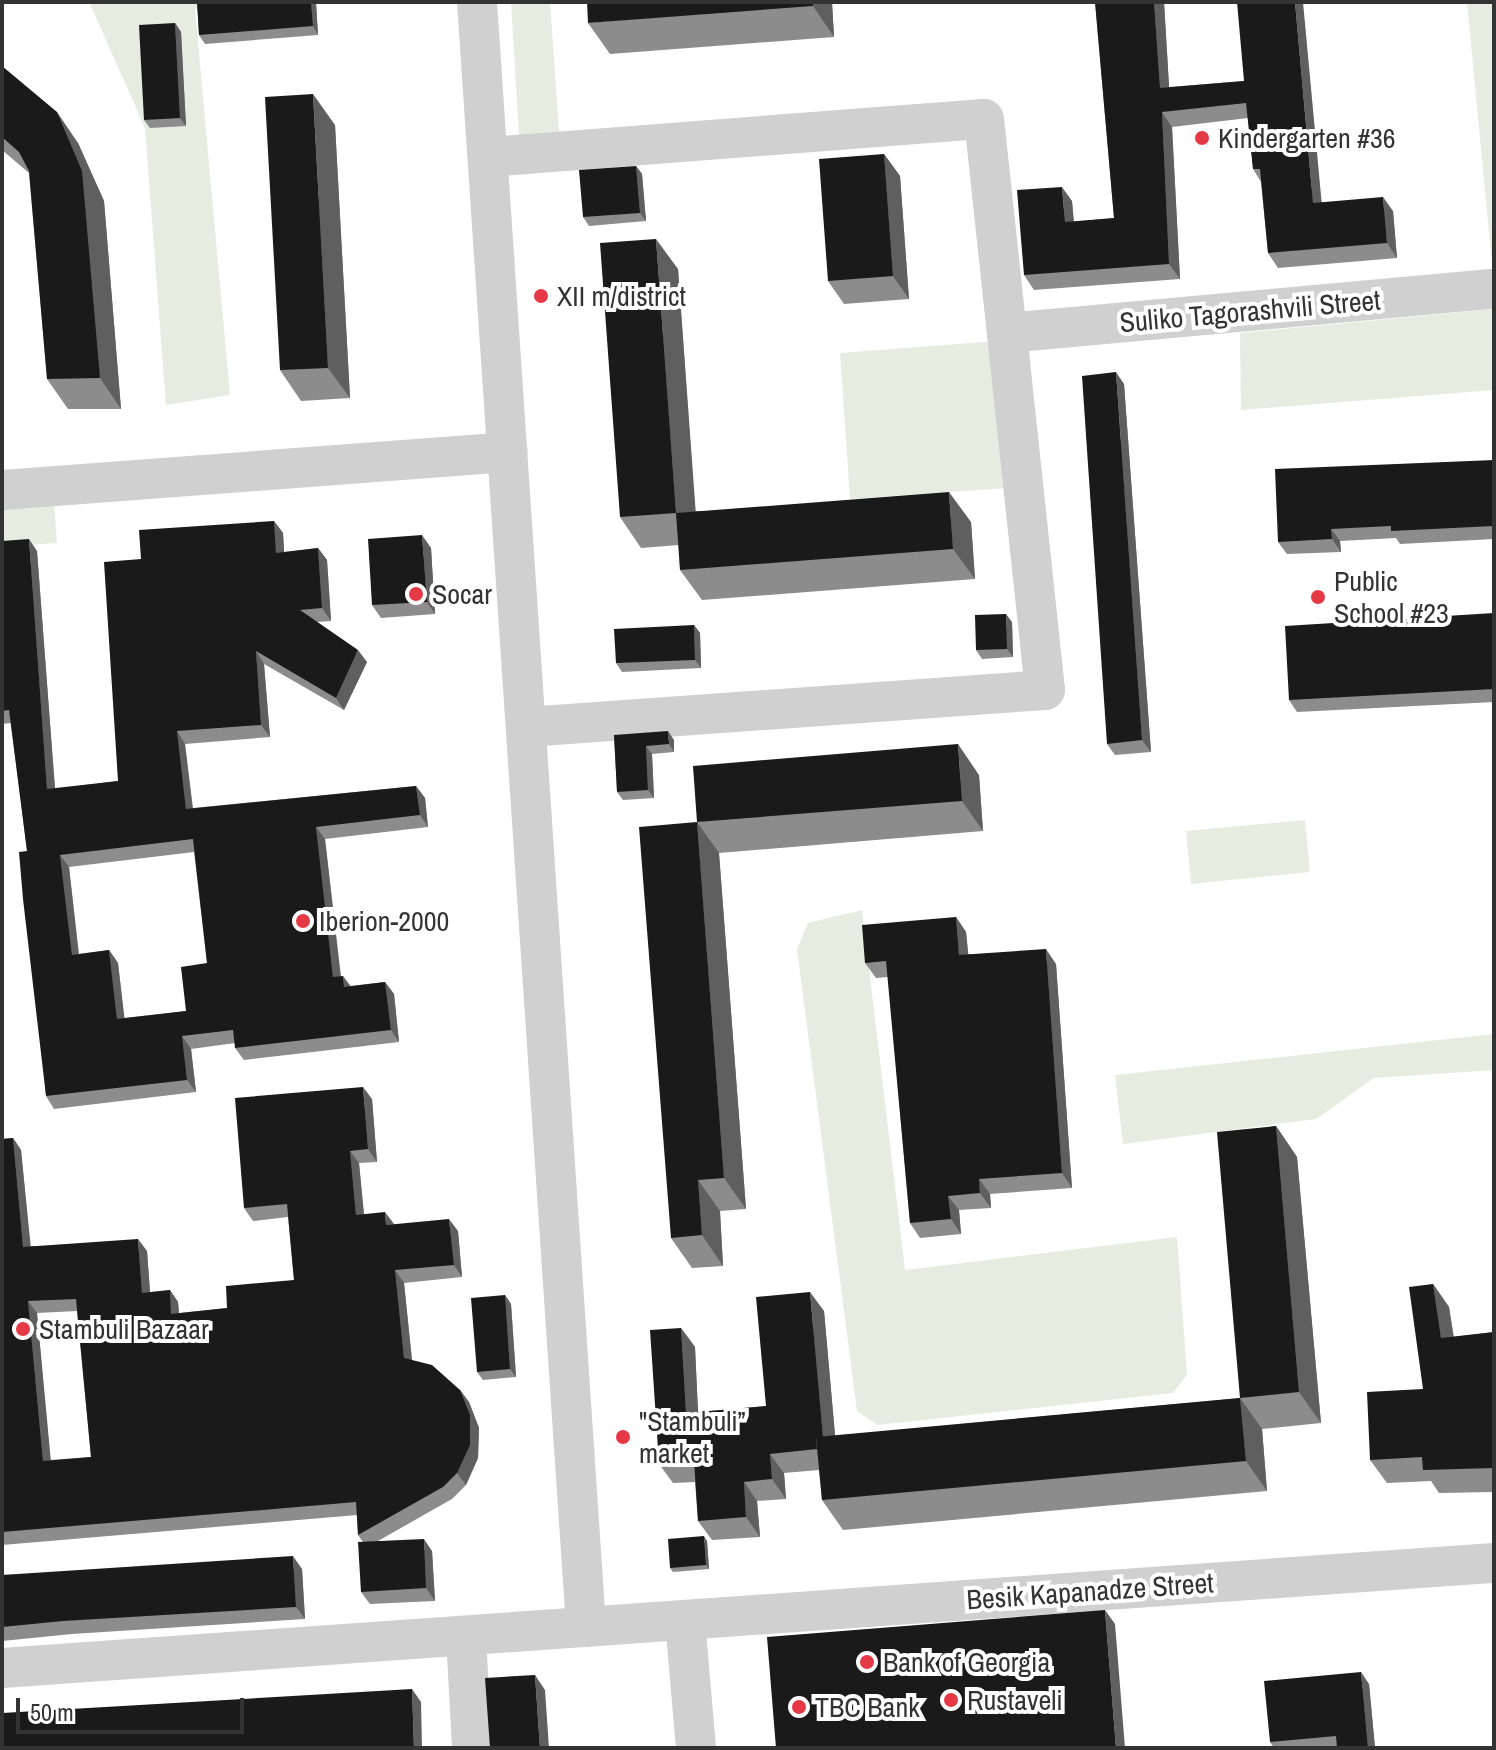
<!DOCTYPE html>
<html>
<head>
<meta charset="utf-8">
<style>
	body { margin:0 }
	#map { position:relative; width:1496px; height:1750px; overflow:hidden; background:#fff; font-family:"Archivo Narrow",sans-serif }
	div>[style] { position:absolute }
	.green>* { inset:0; background:#e6ecdf }
	.minor>* { height:40px; margin:-20px; padding:0 20px; transform-origin:20px; border-radius:20px; background:#d0d0d0 }
	.wall>* { inset:0; background:#8c8c8c }
	.shaded-wall>* { inset:0; background:#5f5f5f }
	.building>* { inset:0; background:#1a1a1a }
	.dots>* { width:22px; height:22px; translate:-50% -50%; box-sizing:border-box; border:4px solid #fff; border-radius:50% }
	span { translate:-50% -50%; white-space:nowrap; text-align:center; line-height:1.15; -webkit-text-stroke:8px #fff; paint-order:stroke }
	.poi-label { font-size:28px; color:#333 }
	.left { translate:0 -50%; text-align:left }
	.street-label { font-size:28px; color:#333 }
	.frame { position:absolute; inset:0; border:4px solid #333; pointer-events:none }
	.scale { position:absolute; left:16px; top:1698px; width:228px; height:36px; box-sizing:border-box; border:4px solid #333; border-top:0; padding-left:10px; font-size:24px; line-height:28px; white-space:nowrap; color:#333; -webkit-text-stroke:6px #fff; paint-order:stroke }
</style>
</head>
<body>
<div id="map">
	<div class="green">
		<div style="clip-path:polygon(89px 2px,266px 2px,195px 9px,230px 395px,166px 405px,145px 128px)"></div>
		<div style="clip-path:polygon(511px 2px,550px 2px,559px 132px,519px 136px)"></div>
		<div style="clip-path:polygon(1467px 2px,1494px 2px,1494px 264px,1492px 264px)"></div>
		<div style="clip-path:polygon(1494px 309px,1494px 390px,1241px 410px,1240px 333px)"></div>
		<div style="clip-path:polygon(997px 341px,1007px 488px,850px 499px,840px 353px)"></div>
		<div style="clip-path:polygon(54px 502px,57px 543px,2px 547px,2px 505px)"></div>
		<div style="clip-path:polygon(1305px 820px,1310px 872px,1191px 884px,1186px 831px)"></div>
		<div style="clip-path:polygon(862px 910px,905px 1270px,1177px 1237px,1187px 1375px,1173px 1393px,877px 1425px,857px 1411px,797px 949px,808px 923px)"></div>
		<div style="clip-path:polygon(1494px 1034px,1494px 1070px,1374px 1078px,1316px 1119px,1123px 1144px,1115px 1075px)"></div>
	</div>
	<div class="minor">
		<div style="left:477px;top:2px;width:1629px;rotate:86.16deg"></div>
		<div style="left:488px;top:157px;width:497px;rotate:-4.4deg"></div>
		<div style="left:984px;top:119px;width:574px;rotate:83.9deg"></div>
		<div style="left:1045px;top:690px;width:520px;rotate:175.92deg"></div>
		<div style="left:1007px;top:333px;width:489px;rotate:-5.2deg"></div>
		<div style="left:2px;top:490px;width:507px;rotate:-4.29deg"></div>
		<div style="left:685px;top:1620px;width:128px;rotate:85.1deg"></div>
		<div style="left:466px;top:1636px;width:112px;rotate:86.9deg"></div>
		<div style="left:2px;top:1668px;width:1496px;rotate:-4.03deg"></div>
	</div>
	<div class="wall">
		<div style="clip-path:polygon(197px 2px,316px 2px,318px 35px,205px 44px,199px 35px)"></div>
		<div style="clip-path:polygon(832px 2px,834px 37px,610px 54px,588px 23px)"></div>
		<div style="clip-path:polygon(1095px 2px,1164px 2px,1169px 87px,1244px 81px,1321px 202px,1393px 211px,1397px 258px,1278px 268px,1268px 253px,1261px 182px,1253px 169px,1248px 118px,1172px 127px,1180px 279px,1034px 290px,1024px 275px,1072px 201px,1074px 222px,1114px 218px)"></div>
		<div style="clip-path:polygon(175px 23px,181px 32px,186px 126px,150px 128px,144px 120px)"></div>
		<div style="clip-path:polygon(2px 66px,78px 143px,104px 201px,121px 409px,68px 409px,47px 379px,29px 173px,2px 150px)"></div>
		<div style="clip-path:polygon(335px 125px,350px 398px,301px 401px,280px 370px)"></div>
		<div style="clip-path:polygon(884px 154px,900px 176px,909px 299px,844px 304px,828px 281px)"></div>
		<div style="clip-path:polygon(636px 166px,642px 174px,646px 221px,589px 226px,583px 217px)"></div>
		<div style="clip-path:polygon(678px 269px,695px 511px,971px 522px,975px 579px,702px 600px,680px 570px,679px 545px,641px 548px,620px 517px)"></div>
		<div style="clip-path:polygon(1124px 384px,1151px 752px,1115px 755px,1107px 744px)"></div>
		<div style="clip-path:polygon(1494px 460px,1494px 539px,1400px 544px,1396px 538px,1340px 541px,1341px 552px,1287px 554px,1278px 542px)"></div>
		<div style="clip-path:polygon(evenodd,274px 521px,283px 533px,284px 552px,318px 548px,327px 560px,331px 621px,317px 622px,367px 662px,344px 710px,264px 664px,270px 737px,185px 744px,193px 808px,416px 786px,425px 798px,428px 827px,325px 839px,341px 976px,350px 986px,385px 982px,394px 994px,399px 1042px,244px 1060px,235px 1048px,235px 1043px,191px 1049px,196px 1092px,54px 1109px,46px 1096px,27px 851px,11px 723px,2px 724px,2px 629px,37px 551px,55px 789px,118px 781px,141px 559px,274px 521px,194px 852px,207px 963px,186px 1011px,124px 1018px,118px 963px,109px 950px,79px 954px,69px 867px,194px 852px)"></div>
		<div style="clip-path:polygon(431px 548px,435px 614px,381px 618px,372px 605px)"></div>
		<div style="clip-path:polygon(1494px 613px,1494px 702px,1297px 712px,1289px 700px)"></div>
		<div style="clip-path:polygon(1012px 622px,1013px 657px,982px 659px,976px 650px)"></div>
		<div style="clip-path:polygon(694px 625px,700px 633px,701px 668px,622px 672px,616px 663px)"></div>
		<div style="clip-path:polygon(614px 735px,674px 740px,674px 752px,652px 754px,654px 798px,623px 800px,617px 792px)"></div>
		<div style="clip-path:polygon(979px 775px,983px 831px,719px 853px,746px 1209px,720px 1211px,723px 1266px,692px 1268px,671px 1238px,697px 822px)"></div>
		<div style="clip-path:polygon(956px 917px,966px 932px,968px 954px,1056px 964px,1072px 1188px,990px 1194px,991px 1208px,959px 1210px,961px 1234px,920px 1238px,910px 1223px,888px 977px,876px 978px,865px 963px)"></div>
		<div style="clip-path:polygon(evenodd,372px 1099px,377px 1162px,359px 1163px,364px 1214px,394px 1224px,458px 1231px,462px 1277px,404px 1283px,412px 1360px,460px 1390px,469px 1402px,479px 1428px,478px 1458px,466px 1485px,452px 1499px,378px 1541px,432px 1551px,435px 1601px,370px 1604px,361px 1592px,363px 1542px,358px 1535px,357px 1515px,2px 1545px,2px 1139px,13px 1138px,21px 1150px,30px 1246px,147px 1251px,150px 1292px,170px 1290px,178px 1302px,179px 1313px,227px 1308px,294px 1280px,288px 1217px,253px 1221px,244px 1208px,372px 1099px,77px 1311px,91px 1457px,50px 1460px,37px 1313px,77px 1311px)"></div>
		<div style="clip-path:polygon(1276px 1126px,1297px 1157px,1321px 1423px,1262px 1429px,1267px 1491px,843px 1530px,822px 1500px,819px 1470px,784px 1473px,786px 1499px,757px 1501px,760px 1537px,712px 1540px,698px 1521px,695px 1482px,673px 1483px,659px 1464px,681px 1328px,695px 1347px,698px 1412px,766px 1406px,824px 1311px,835px 1436px,1240px 1398px)"></div>
		<div style="clip-path:polygon(1433px 1284px,1449px 1307px,1454px 1337px,1494px 1332px,1494px 1492px,1439px 1493px,1431px 1481px,1387px 1483px,1370px 1460px,1423px 1389px)"></div>
		<div style="clip-path:polygon(505px 1295px,511px 1304px,516px 1377px,483px 1380px,477px 1372px)"></div>
		<div style="clip-path:polygon(707px 1541px,709px 1569px,673px 1572px,670px 1568px)"></div>
		<div style="clip-path:polygon(302px 1569px,305px 1619px,72px 1634px,2px 1641px,2px 1575px)"></div>
		<div style="clip-path:polygon(1369px 1684px,1375px 1748px,1274px 1748px,1270px 1742px)"></div>
	</div>
	<div class="shaded-wall">
		<div style="clip-path:polygon(311px 2px,316px 2px,318px 35px,313px 26px)"></div>
		<div style="clip-path:polygon(813px 2px,832px 2px,834px 37px,813px 6px)"></div>
		<div style="clip-path:polygon(1154px 2px,1164px 2px,1170px 102px,1160px 88px)"></div>
		<div style="clip-path:polygon(1295px 2px,1303px 2px,1323px 217px,1313px 203px)"></div>
		<div style="clip-path:polygon(175px 23px,181px 32px,186px 126px,180px 118px)"></div>
		<div style="clip-path:polygon(313px 94px,335px 125px,350px 398px,328px 368px)"></div>
		<div style="clip-path:polygon(57px 112px,78px 143px,104px 201px,121px 409px,100px 378px)"></div>
		<div style="clip-path:polygon(1162px 112px,1172px 127px,1180px 279px,1169px 264px)"></div>
		<div style="clip-path:polygon(884px 154px,900px 176px,909px 299px,893px 276px)"></div>
		<div style="clip-path:polygon(636px 166px,642px 174px,646px 221px,640px 213px)"></div>
		<div style="clip-path:polygon(1062px 187px,1072px 201px,1075px 237px,1065px 222px)"></div>
		<div style="clip-path:polygon(1383px 197px,1393px 211px,1397px 258px,1387px 243px)"></div>
		<div style="clip-path:polygon(656px 239px,678px 269px,698px 543px,676px 513px)"></div>
		<div style="clip-path:polygon(1116px 372px,1124px 384px,1151px 752px,1142px 740px)"></div>
		<div style="clip-path:polygon(949px 492px,971px 522px,975px 579px,953px 549px)"></div>
		<div style="clip-path:polygon(274px 521px,283px 533px,285px 565px,276px 553px)"></div>
		<div style="clip-path:polygon(1331px 529px,1340px 541px,1341px 552px,1332px 539px)"></div>
		<div style="clip-path:polygon(422px 535px,431px 548px,435px 614px,427px 602px)"></div>
		<div style="clip-path:polygon(29px 539px,37px 551px,56px 802px,47px 789px)"></div>
		<div style="clip-path:polygon(318px 548px,327px 560px,331px 621px,322px 608px)"></div>
		<div style="clip-path:polygon(1006px 614px,1012px 622px,1013px 657px,1007px 649px)"></div>
		<div style="clip-path:polygon(694px 625px,700px 633px,701px 668px,695px 660px)"></div>
		<div style="clip-path:polygon(358px 650px,367px 662px,344px 710px,336px 698px)"></div>
		<div style="clip-path:polygon(256px 651px,264px 664px,270px 737px,261px 725px)"></div>
		<div style="clip-path:polygon(177px 731px,185px 744px,194px 821px,186px 809px)"></div>
		<div style="clip-path:polygon(668px 731px,674px 740px,674px 752px,669px 744px)"></div>
		<div style="clip-path:polygon(958px 744px,979px 775px,983px 831px,962px 801px)"></div>
		<div style="clip-path:polygon(646px 746px,652px 754px,654px 798px,648px 790px)"></div>
		<div style="clip-path:polygon(416px 786px,425px 798px,428px 827px,420px 815px)"></div>
		<div style="clip-path:polygon(697px 822px,719px 853px,746px 1209px,724px 1178px)"></div>
		<div style="clip-path:polygon(316px 827px,325px 839px,342px 989px,333px 977px)"></div>
		<div style="clip-path:polygon(60px 855px,69px 867px,80px 967px,72px 955px)"></div>
		<div style="clip-path:polygon(956px 917px,966px 932px,970px 970px,959px 955px)"></div>
		<div style="clip-path:polygon(1046px 949px,1056px 964px,1072px 1188px,1062px 1173px)"></div>
		<div style="clip-path:polygon(109px 950px,118px 963px,126px 1031px,117px 1019px)"></div>
		<div style="clip-path:polygon(343px 976px,352px 988px,344px 987px)"></div>
		<div style="clip-path:polygon(385px 982px,394px 994px,399px 1042px,391px 1030px)"></div>
		<div style="clip-path:polygon(182px 1036px,191px 1049px,196px 1092px,187px 1080px)"></div>
		<div style="clip-path:polygon(363px 1087px,372px 1099px,377px 1162px,368px 1149px)"></div>
		<div style="clip-path:polygon(1276px 1126px,1297px 1157px,1321px 1423px,1299px 1392px)"></div>
		<div style="clip-path:polygon(13px 1138px,21px 1150px,32px 1259px,23px 1247px)"></div>
		<div style="clip-path:polygon(350px 1151px,359px 1163px,365px 1227px,356px 1215px)"></div>
		<div style="clip-path:polygon(979px 1179px,990px 1194px,991px 1208px,980px 1193px)"></div>
		<div style="clip-path:polygon(698px 1180px,720px 1211px,723px 1266px,702px 1235px)"></div>
		<div style="clip-path:polygon(948px 1196px,959px 1210px,961px 1234px,951px 1219px)"></div>
		<div style="clip-path:polygon(385px 1212px,394px 1224px,386px 1225px)"></div>
		<div style="clip-path:polygon(449px 1219px,458px 1231px,462px 1277px,454px 1265px)"></div>
		<div style="clip-path:polygon(138px 1239px,147px 1251px,151px 1305px,142px 1293px)"></div>
		<div style="clip-path:polygon(395px 1270px,404px 1283px,413px 1370px,404px 1358px)"></div>
		<div style="clip-path:polygon(1433px 1284px,1449px 1307px,1457px 1362px,1441px 1338px)"></div>
		<div style="clip-path:polygon(170px 1290px,178px 1302px,180px 1327px,171px 1314px)"></div>
		<div style="clip-path:polygon(810px 1292px,824px 1311px,838px 1468px,824px 1449px)"></div>
		<div style="clip-path:polygon(505px 1295px,511px 1304px,516px 1377px,510px 1369px)"></div>
		<div style="clip-path:polygon(28px 1301px,37px 1313px,52px 1473px,43px 1461px)"></div>
		<div style="clip-path:polygon(681px 1328px,695px 1347px,699px 1433px,686px 1413px)"></div>
		<div style="clip-path:polygon(460px 1390px,469px 1402px,479px 1428px,478px 1458px,466px 1485px,457px 1473px)"></div>
		<div style="clip-path:polygon(1240px 1398px,1262px 1429px,1267px 1491px,1246px 1461px)"></div>
		<div style="clip-path:polygon(770px 1454px,784px 1473px,786px 1499px,772px 1479px)"></div>
		<div style="clip-path:polygon(744px 1482px,757px 1501px,760px 1537px,746px 1517px)"></div>
		<div style="clip-path:polygon(704px 1536px,707px 1541px,709px 1569px,706px 1565px)"></div>
		<div style="clip-path:polygon(424px 1539px,432px 1551px,435px 1601px,426px 1588px)"></div>
		<div style="clip-path:polygon(293px 1556px,302px 1569px,305px 1619px,296px 1607px)"></div>
		<div style="clip-path:polygon(1105px 1610px,1115px 1624px,1125px 1748px,1116px 1748px)"></div>
		<div style="clip-path:polygon(1361px 1672px,1369px 1684px,1375px 1748px,1368px 1748px)"></div>
		<div style="clip-path:polygon(535px 1675px,545px 1690px,549px 1748px,540px 1748px)"></div>
		<div style="clip-path:polygon(412px 1689px,421px 1702px,422px 1748px,414px 1748px)"></div>
	</div>
	<div class="building">
		<div style="clip-path:polygon(197px 2px,311px 2px,313px 26px,199px 35px)"></div>
		<div style="clip-path:polygon(587px 2px,813px 2px,813px 6px,588px 23px)"></div>
		<div style="clip-path:polygon(1095px 2px,1154px 2px,1160px 88px,1244px 81px,1237px 2px,1295px 2px,1313px 203px,1383px 197px,1387px 243px,1268px 253px,1260px 169px,1253px 169px,1246px 103px,1162px 112px,1169px 264px,1024px 275px,1017px 190px,1062px 187px,1065px 222px,1114px 218px)"></div>
		<div style="clip-path:polygon(175px 23px,180px 118px,144px 120px,139px 25px)"></div>
		<div style="clip-path:polygon(2px 66px,57px 112px,82px 171px,100px 378px,47px 379px,29px 171px,19px 152px,2px 137px)"></div>
		<div style="clip-path:polygon(313px 94px,328px 368px,280px 370px,265px 97px)"></div>
		<div style="clip-path:polygon(884px 154px,893px 276px,828px 281px,819px 159px)"></div>
		<div style="clip-path:polygon(636px 166px,640px 213px,583px 217px,579px 170px)"></div>
		<div style="clip-path:polygon(656px 239px,676px 513px,620px 517px,600px 243px)"></div>
		<div style="clip-path:polygon(1116px 372px,1142px 740px,1107px 744px,1082px 376px)"></div>
		<div style="clip-path:polygon(1494px 460px,1494px 526px,1391px 531px,1391px 526px,1331px 529px,1332px 539px,1278px 542px,1275px 469px)"></div>
		<div style="clip-path:polygon(949px 492px,953px 549px,680px 570px,676px 513px)"></div>
		<div style="clip-path:polygon(evenodd,274px 521px,276px 553px,318px 548px,322px 608px,300px 610px,358px 650px,336px 698px,256px 651px,261px 725px,177px 731px,186px 809px,416px 786px,420px 815px,316px 827px,333px 977px,343px 976px,344px 987px,385px 982px,391px 1030px,235px 1048px,233px 1030px,182px 1036px,187px 1080px,46px 1096px,23px 899px,19px 852px,27px 851px,9px 710px,2px 711px,2px 541px,29px 539px,47px 789px,118px 781px,104px 562px,141px 559px,139px 530px,274px 521px,193px 839px,207px 963px,181px 967px,186px 1011px,117px 1019px,109px 950px,72px 955px,60px 855px,193px 839px)"></div>
		<div style="clip-path:polygon(422px 535px,427px 602px,372px 605px,368px 539px)"></div>
		<div style="clip-path:polygon(1494px 613px,1494px 689px,1289px 700px,1285px 626px)"></div>
		<div style="clip-path:polygon(1006px 614px,1007px 649px,976px 650px,975px 615px)"></div>
		<div style="clip-path:polygon(694px 625px,695px 660px,616px 663px,614px 629px)"></div>
		<div style="clip-path:polygon(668px 731px,669px 744px,646px 746px,648px 790px,617px 792px,614px 735px)"></div>
		<div style="clip-path:polygon(958px 744px,962px 801px,697px 822px,693px 766px)"></div>
		<div style="clip-path:polygon(697px 822px,724px 1178px,698px 1180px,702px 1235px,671px 1238px,639px 827px)"></div>
		<div style="clip-path:polygon(956px 917px,959px 955px,1046px 949px,1062px 1173px,979px 1179px,980px 1193px,948px 1196px,951px 1219px,910px 1223px,886px 961px,865px 963px,862px 925px)"></div>
		<div style="clip-path:polygon(evenodd,363px 1087px,368px 1149px,350px 1151px,356px 1215px,385px 1212px,386px 1225px,449px 1219px,454px 1265px,395px 1270px,404px 1358px,432px 1365px,460px 1390px,470px 1415px,470px 1445px,457px 1473px,443px 1487px,358px 1535px,356px 1502px,2px 1532px,2px 1139px,13px 1138px,23px 1247px,138px 1239px,142px 1293px,170px 1290px,171px 1314px,227px 1308px,226px 1286px,294px 1280px,287px 1204px,244px 1208px,235px 1098px,363px 1087px,76px 1299px,91px 1457px,43px 1461px,28px 1301px,76px 1299px)"></div>
		<div style="clip-path:polygon(1276px 1126px,1299px 1392px,1240px 1398px,1217px 1132px)"></div>
		<div style="clip-path:polygon(1433px 1284px,1441px 1338px,1494px 1332px,1494px 1468px,1423px 1470px,1422px 1457px,1370px 1460px,1367px 1392px,1423px 1389px,1409px 1287px)"></div>
		<div style="clip-path:polygon(810px 1292px,823px 1437px,816px 1437px,817px 1449px,770px 1454px,772px 1479px,744px 1482px,746px 1517px,698px 1521px,694px 1461px,659px 1464px,650px 1330px,681px 1328px,686px 1413px,766px 1406px,756px 1297px)"></div>
		<div style="clip-path:polygon(505px 1295px,510px 1369px,477px 1372px,471px 1298px)"></div>
		<div style="clip-path:polygon(1240px 1398px,1246px 1461px,822px 1500px,816px 1437px)"></div>
		<div style="clip-path:polygon(704px 1536px,706px 1565px,670px 1568px,668px 1539px)"></div>
		<div style="clip-path:polygon(424px 1539px,426px 1588px,361px 1592px,358px 1542px)"></div>
		<div style="clip-path:polygon(293px 1556px,296px 1607px,63px 1621px,2px 1627px,2px 1575px)"></div>
		<div style="clip-path:polygon(1105px 1610px,1116px 1748px,776px 1748px,767px 1637px)"></div>
		<div style="clip-path:polygon(1361px 1672px,1368px 1748px,1337px 1748px,1336px 1736px,1270px 1742px,1264px 1681px)"></div>
		<div style="clip-path:polygon(535px 1675px,540px 1748px,490px 1748px,485px 1678px)"></div>
		<div style="clip-path:polygon(412px 1689px,414px 1748px,2px 1748px,2px 1713px)"></div>
	</div>
	<div class="dots">
		<div style="left:1202px;top:138px;background:#e63946"></div>
		<div style="left:541px;top:296px;background:#e63946"></div>
		<div style="left:416px;top:594px;background:#e63946"></div>
		<div style="left:1318px;top:597px;background:#e63946"></div>
		<div style="left:303px;top:921px;background:#e63946"></div>
		<div style="left:23px;top:1329px;background:#e63946"></div>
		<div style="left:623px;top:1437px;background:#e63946"></div>
		<div style="left:867px;top:1662px;background:#e63946"></div>
		<div style="left:951px;top:1700px;background:#e63946"></div>
		<div style="left:799px;top:1707px;background:#e63946"></div>
	</div>
	<div class="poi-label">
		<span class="left" style="left:1218px;top:138px">Kindergarten #36</span>
		<span class="left" style="left:557px;top:296px">XII m/district</span>
		<span class="left" style="left:1334px;top:597px">Public<br>School #23</span>
		<span class="left" style="left:432px;top:594px">Socar</span>
		<span class="left" style="left:319px;top:921px">Iberion-2000</span>
		<span class="left" style="left:39px;top:1329px">Stambuli Bazaar</span>
		<span class="left" style="left:639px;top:1437px">"Stambuli”<br>market</span>
		<span class="left" style="left:883px;top:1662px">Bank of Georgia</span>
		<span class="left" style="left:967px;top:1700px">Rustaveli</span>
		<span class="left" style="left:815px;top:1707px">TBC Bank</span>
	</div>
	<div class="street-label">
		<span style="left:1250px;top:311px;rotate:-5deg">Suliko Tagorashvili Street</span>
		<span style="left:1090px;top:1591px;rotate:-4deg">Besik Kapanadze Street</span>
	</div>
	<div class="frame"></div>
	<div class="scale">50 m</div>
</div>
</body>
</html>
